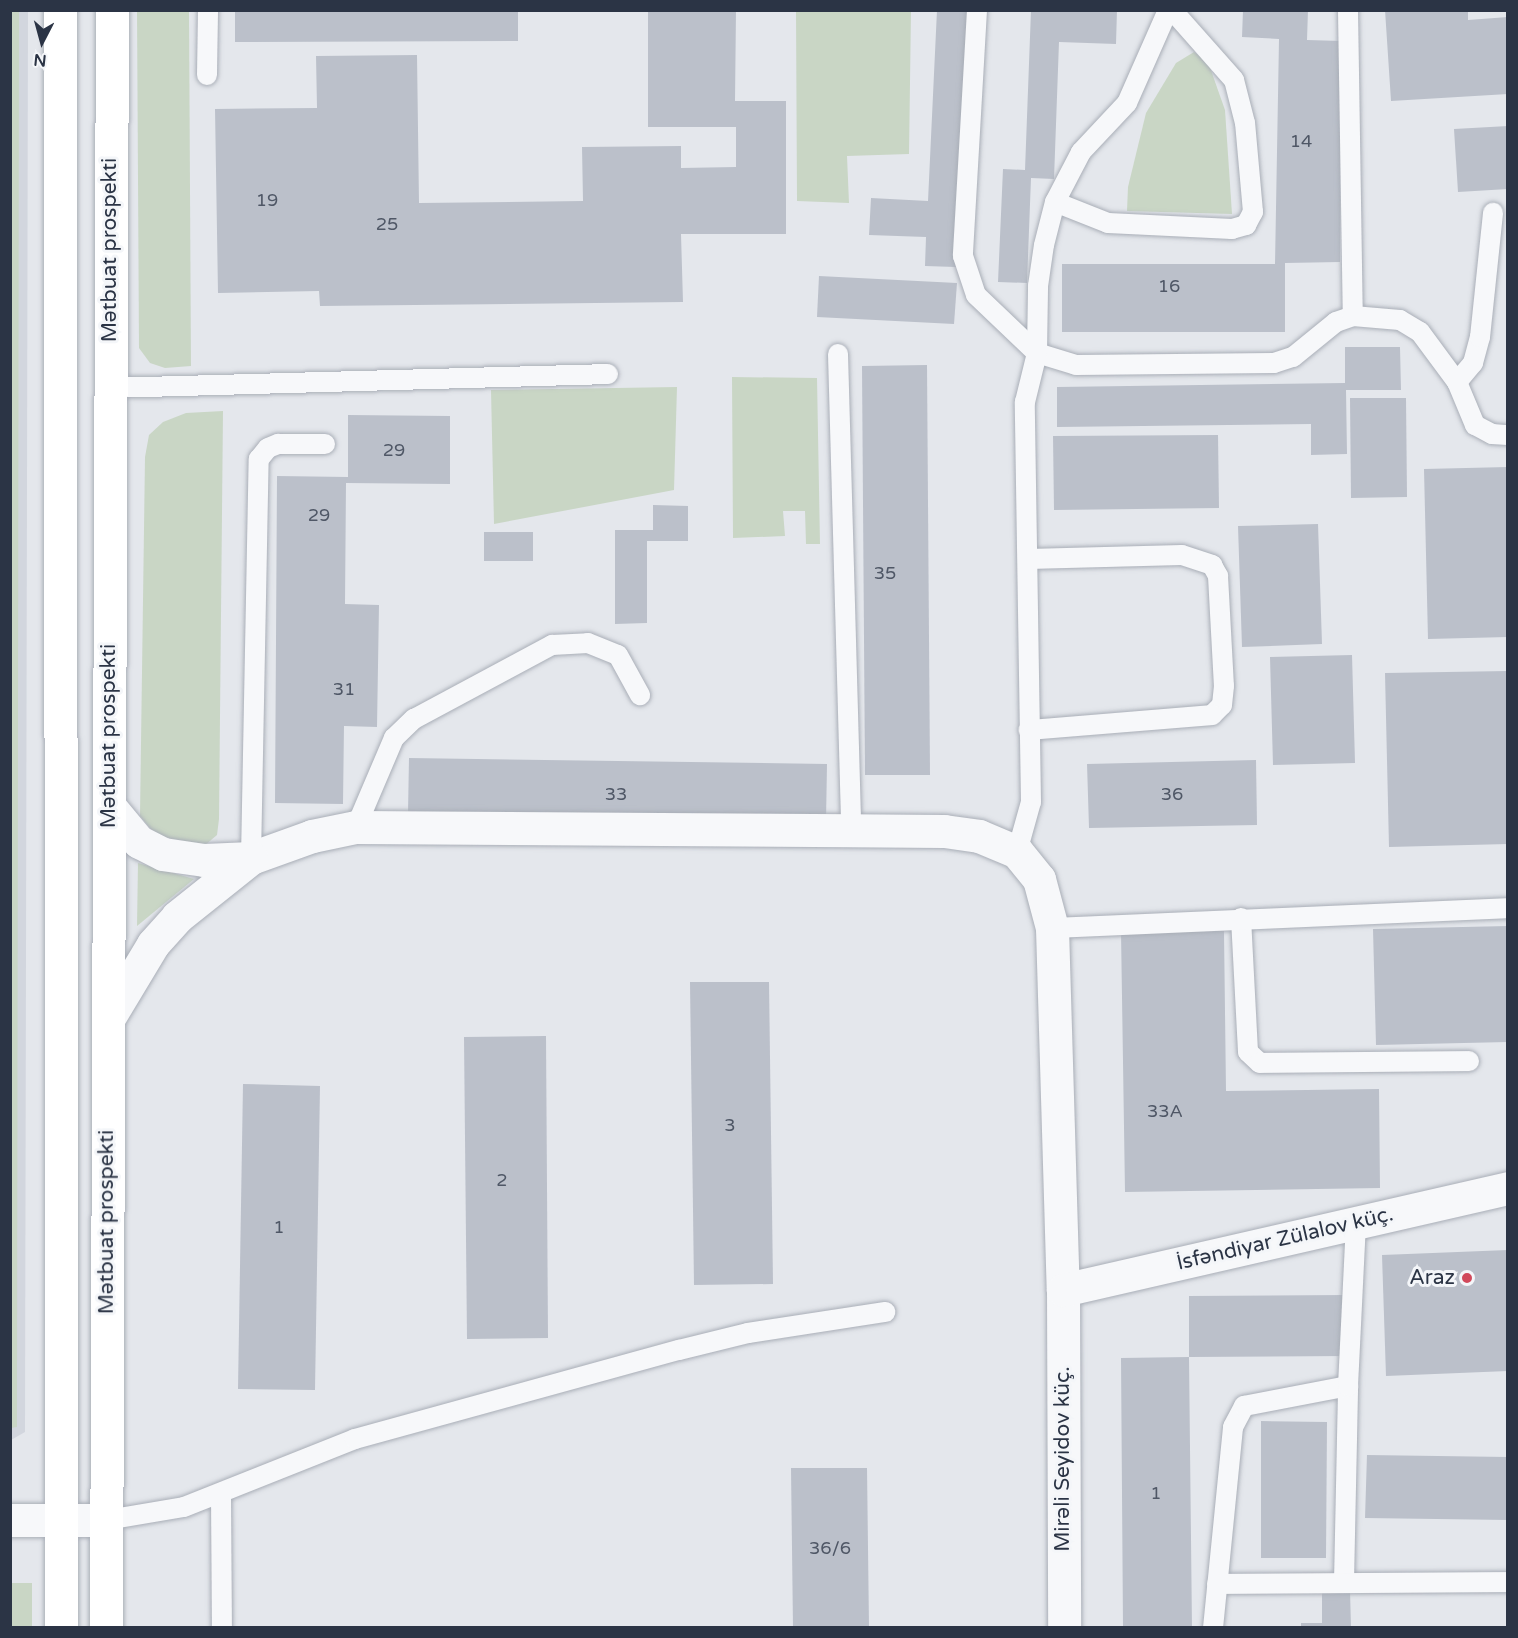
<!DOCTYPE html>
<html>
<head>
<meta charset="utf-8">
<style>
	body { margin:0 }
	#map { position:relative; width:1518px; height:1638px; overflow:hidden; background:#e4e7ec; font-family:"Varela Round",sans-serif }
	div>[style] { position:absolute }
	.built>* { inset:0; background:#d2d6de }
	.green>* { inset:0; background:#c9d6c5 }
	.building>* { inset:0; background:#bbc0ca }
	.roads { filter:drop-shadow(0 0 2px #a9aeb7) drop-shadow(0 0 2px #a9aeb7) }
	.service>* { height:20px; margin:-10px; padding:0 10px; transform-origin:10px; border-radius:10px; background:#f7f8fa }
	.minor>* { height:33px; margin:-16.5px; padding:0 16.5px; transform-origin:16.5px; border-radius:16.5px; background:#f7f8fa }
	.tertiary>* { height:33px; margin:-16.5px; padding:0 16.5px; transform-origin:16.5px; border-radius:16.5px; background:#f7f8fa }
	.primary>* { height:33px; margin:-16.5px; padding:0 16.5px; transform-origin:16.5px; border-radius:16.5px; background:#fff }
	.dots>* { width:16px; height:16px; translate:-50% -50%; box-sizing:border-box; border:3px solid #f4f6f9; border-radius:50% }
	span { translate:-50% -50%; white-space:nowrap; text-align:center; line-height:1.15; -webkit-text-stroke:6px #f4f6f9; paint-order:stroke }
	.number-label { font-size:18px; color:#4f5766 }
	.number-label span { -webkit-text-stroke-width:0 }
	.street-label { font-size:21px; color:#2b3445 }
	.poi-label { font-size:21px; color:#2b3445 }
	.right { translate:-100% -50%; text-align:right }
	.frame { position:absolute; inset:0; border:12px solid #2b3445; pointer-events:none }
	.north { position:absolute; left:12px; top:12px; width:60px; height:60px; -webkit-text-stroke:4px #f4f6f9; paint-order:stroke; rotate:186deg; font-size:16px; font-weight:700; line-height:24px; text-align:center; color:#2b3445 }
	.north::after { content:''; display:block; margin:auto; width:21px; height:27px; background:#2b3445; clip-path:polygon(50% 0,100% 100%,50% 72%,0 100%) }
</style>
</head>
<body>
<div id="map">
	<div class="built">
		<div style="clip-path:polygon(28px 10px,25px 1432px,11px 1440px,10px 11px)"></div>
	</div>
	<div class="green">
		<div style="clip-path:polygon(10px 11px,19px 11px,17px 1427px,11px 1428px)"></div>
		<div style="clip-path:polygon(137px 11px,189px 11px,191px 366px,165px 368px,150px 363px,139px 348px)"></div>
		<div style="clip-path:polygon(796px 11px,911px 11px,909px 154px,847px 156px,849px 203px,797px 201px)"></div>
		<div style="clip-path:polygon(1194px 52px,1208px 62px,1225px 110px,1232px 214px,1127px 211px,1128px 187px,1146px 113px,1176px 63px)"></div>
		<div style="clip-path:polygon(732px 377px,817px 378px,820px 544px,806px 544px,805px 511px,783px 511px,785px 536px,733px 538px)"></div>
		<div style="clip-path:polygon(677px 387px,674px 490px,494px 524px,491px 390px)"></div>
		<div style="clip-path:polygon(223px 411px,219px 819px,217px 835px,204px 846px,156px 835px,140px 816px,145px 457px,149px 435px,163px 422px,186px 413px)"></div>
		<div style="clip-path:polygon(138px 863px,194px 879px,137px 926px)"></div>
		<div style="clip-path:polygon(11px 1583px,32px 1583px,32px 1627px,11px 1627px)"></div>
	</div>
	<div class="building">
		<div style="clip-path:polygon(235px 10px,518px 10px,518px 41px,235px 42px)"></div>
		<div style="clip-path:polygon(648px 10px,736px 10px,735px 101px,786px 101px,786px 234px,681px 234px,683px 302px,320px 306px,319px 291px,218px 293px,215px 109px,317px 108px,316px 56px,417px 55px,419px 203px,583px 201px,582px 147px,681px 146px,681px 168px,736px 167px,736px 127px,648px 127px)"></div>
		<div style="clip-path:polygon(937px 10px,969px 10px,956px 267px,925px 266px,926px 237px,869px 235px,871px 198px,928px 201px)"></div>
		<div style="clip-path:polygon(1031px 10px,1117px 10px,1116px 44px,1059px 42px,1054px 179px,1031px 178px,1027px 283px,998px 282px,1003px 169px,1025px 170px)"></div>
		<div style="clip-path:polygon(1243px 10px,1308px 10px,1307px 40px,1341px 41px,1340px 262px,1285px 263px,1285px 332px,1062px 332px,1062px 264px,1275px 264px,1279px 39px,1242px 37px)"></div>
		<div style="clip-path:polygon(1385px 10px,1468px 10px,1468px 20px,1508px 17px,1508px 94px,1391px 101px)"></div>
		<div style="clip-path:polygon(1508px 126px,1508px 189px,1458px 192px,1454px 129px)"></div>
		<div style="clip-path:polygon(819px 276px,957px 283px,954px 324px,817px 317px)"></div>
		<div style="clip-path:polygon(1345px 347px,1400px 347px,1401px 390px,1346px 390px,1347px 454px,1311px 455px,1311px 424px,1057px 427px,1057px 387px,1345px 383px)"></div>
		<div style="clip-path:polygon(927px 365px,930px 775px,865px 775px,862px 366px)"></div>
		<div style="clip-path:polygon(1350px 398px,1406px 398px,1407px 497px,1351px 498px)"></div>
		<div style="clip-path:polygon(348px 415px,450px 416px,450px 484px,346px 483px,345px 604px,379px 605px,377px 727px,344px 726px,343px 804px,275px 803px,277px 476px,348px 477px)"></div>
		<div style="clip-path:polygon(1218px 435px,1219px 508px,1054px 510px,1053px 436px)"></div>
		<div style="clip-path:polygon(1508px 467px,1508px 637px,1428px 639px,1424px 469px)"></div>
		<div style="clip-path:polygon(653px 505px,688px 506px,688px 541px,647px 541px,647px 623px,615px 624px,615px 530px,653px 530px)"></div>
		<div style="clip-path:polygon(1318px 524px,1322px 644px,1242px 647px,1238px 526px)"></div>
		<div style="clip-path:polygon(484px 532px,533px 532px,533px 561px,484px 561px)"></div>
		<div style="clip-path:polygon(1352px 655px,1355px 763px,1273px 765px,1270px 657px)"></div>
		<div style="clip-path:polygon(1508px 671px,1508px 844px,1389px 847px,1385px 673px)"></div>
		<div style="clip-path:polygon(409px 758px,827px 764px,826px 821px,408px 814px)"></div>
		<div style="clip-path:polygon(1256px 760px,1257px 825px,1089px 828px,1087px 764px)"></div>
		<div style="clip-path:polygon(1508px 926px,1508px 1042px,1376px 1045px,1373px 929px)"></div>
		<div style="clip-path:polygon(1224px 931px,1226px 1091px,1379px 1089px,1380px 1188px,1125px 1192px,1121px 932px)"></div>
		<div style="clip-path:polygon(690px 982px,769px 982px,773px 1284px,694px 1285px)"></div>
		<div style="clip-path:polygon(546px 1036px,548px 1338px,467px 1339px,464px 1037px)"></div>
		<div style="clip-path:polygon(243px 1084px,320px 1086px,315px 1390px,238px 1389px)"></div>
		<div style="clip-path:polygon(1508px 1250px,1508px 1371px,1386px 1376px,1382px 1255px)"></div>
		<div style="clip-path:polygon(1347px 1295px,1348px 1356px,1189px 1357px,1192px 1628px,1123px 1628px,1121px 1358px,1189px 1357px,1189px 1296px)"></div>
		<div style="clip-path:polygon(1261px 1421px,1327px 1422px,1326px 1558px,1261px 1558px)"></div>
		<div style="clip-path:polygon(1367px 1455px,1508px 1457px,1508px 1520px,1365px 1518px)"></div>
		<div style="clip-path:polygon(791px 1468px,867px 1468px,869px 1628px,793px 1628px)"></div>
		<div style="clip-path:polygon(1322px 1590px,1350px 1590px,1351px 1628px,1301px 1628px,1301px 1623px,1322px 1623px)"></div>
	</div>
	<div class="roads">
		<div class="service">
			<div style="left:977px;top:10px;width:246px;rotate:93.3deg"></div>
			<div style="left:963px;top:256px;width:41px;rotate:71.6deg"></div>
			<div style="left:976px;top:295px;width:84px;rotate:43.6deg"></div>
			<div style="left:1037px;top:353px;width:41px;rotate:17.1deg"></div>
			<div style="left:1076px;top:365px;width:198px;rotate:-0.6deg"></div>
			<div style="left:1274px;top:363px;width:20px;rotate:-18deg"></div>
			<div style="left:1293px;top:357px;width:55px;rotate:-39.1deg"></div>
			<div style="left:1336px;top:322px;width:18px;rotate:-19deg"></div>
			<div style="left:1348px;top:10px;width:306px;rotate:89.1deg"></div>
			<div style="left:1353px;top:316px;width:47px;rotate:4.9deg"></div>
			<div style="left:1400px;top:320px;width:23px;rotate:31deg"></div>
			<div style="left:1420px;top:332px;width:62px;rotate:53.5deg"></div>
			<div style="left:1457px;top:382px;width:47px;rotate:67.3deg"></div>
			<div style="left:1475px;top:425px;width:19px;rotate:28deg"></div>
			<div style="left:1492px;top:434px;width:16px;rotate:4deg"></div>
			<div style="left:207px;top:75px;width:65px;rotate:-89.1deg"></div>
			<div style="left:1055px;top:202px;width:57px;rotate:21.6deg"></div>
			<div style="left:1108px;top:223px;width:124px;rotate:2.8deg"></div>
			<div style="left:1232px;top:229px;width:15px;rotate:-16deg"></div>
			<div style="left:1246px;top:225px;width:15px;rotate:-62deg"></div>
			<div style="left:1253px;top:212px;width:89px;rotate:-95.1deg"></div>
			<div style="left:1245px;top:123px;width:44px;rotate:-104.3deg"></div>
			<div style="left:1234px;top:80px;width:94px;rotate:-131.5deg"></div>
			<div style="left:838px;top:354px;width:479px;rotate:88.4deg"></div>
			<div style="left:1457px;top:382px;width:25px;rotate:-50deg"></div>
			<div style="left:1473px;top:363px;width:27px;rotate:-75deg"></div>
			<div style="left:1480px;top:337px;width:125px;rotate:-84deg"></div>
			<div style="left:109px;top:388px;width:499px;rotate:-1.6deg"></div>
			<div style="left:1028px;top:559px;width:154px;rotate:-1.5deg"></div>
			<div style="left:1182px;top:555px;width:32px;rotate:18deg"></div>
			<div style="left:1212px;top:565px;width:13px;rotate:61deg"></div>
			<div style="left:1218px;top:576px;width:110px;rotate:86.9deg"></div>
			<div style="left:1224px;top:686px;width:19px;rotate:96deg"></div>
			<div style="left:1222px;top:705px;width:14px;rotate:135deg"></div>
			<div style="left:1212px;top:715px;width:184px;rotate:175.3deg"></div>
			<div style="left:356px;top:827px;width:97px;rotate:-66.9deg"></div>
			<div style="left:394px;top:738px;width:28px;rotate:-44deg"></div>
			<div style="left:414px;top:719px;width:157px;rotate:-28.2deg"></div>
			<div style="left:552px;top:645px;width:36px;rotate:-3deg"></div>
			<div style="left:588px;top:643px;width:32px;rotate:22deg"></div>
			<div style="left:618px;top:655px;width:46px;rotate:61.2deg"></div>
			<div style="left:1017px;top:852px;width:52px;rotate:-74.4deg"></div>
			<div style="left:1031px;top:802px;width:400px;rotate:-90.9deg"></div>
			<div style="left:1025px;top:402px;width:50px;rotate:-76.2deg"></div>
			<div style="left:1037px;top:353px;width:67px;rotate:-89.1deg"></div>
			<div style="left:1038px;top:286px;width:41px;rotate:-81.7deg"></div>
			<div style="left:1044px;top:245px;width:44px;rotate:-75.7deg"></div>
			<div style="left:1055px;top:202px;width:56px;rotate:-62.5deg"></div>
			<div style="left:1081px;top:152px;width:67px;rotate:-46.8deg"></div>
			<div style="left:1127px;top:103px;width:102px;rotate:-66.2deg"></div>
			<div style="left:251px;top:858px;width:399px;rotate:-88.9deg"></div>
			<div style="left:259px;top:459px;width:14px;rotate:-51deg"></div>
			<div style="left:268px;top:448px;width:11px;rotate:-22deg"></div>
			<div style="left:278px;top:444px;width:47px"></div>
			<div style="left:1241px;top:918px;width:134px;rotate:87deg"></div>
			<div style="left:1248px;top:1052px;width:16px;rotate:43deg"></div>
			<div style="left:1260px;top:1063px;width:209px;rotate:-0.5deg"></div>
			<div style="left:1052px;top:928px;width:456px;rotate:-2.5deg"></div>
			<div style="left:221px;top:1495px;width:133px;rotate:89.6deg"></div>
			<div style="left:107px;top:1520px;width:78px;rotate:-9.6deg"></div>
			<div style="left:184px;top:1507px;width:184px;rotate:-21.7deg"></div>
			<div style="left:355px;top:1439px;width:336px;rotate:-15.4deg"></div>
			<div style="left:679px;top:1350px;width:71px;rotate:-13.8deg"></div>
			<div style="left:748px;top:1333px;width:139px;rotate:-8.7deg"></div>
			<div style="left:1344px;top:1582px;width:196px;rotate:-88.8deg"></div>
			<div style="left:1217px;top:1584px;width:291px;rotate:-0.4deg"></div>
			<div style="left:1213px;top:1628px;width:202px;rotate:-84.3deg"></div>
			<div style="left:1233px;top:1427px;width:24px;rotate:-62deg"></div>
			<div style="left:1244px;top:1406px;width:106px;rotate:-10.9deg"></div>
			<div style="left:1348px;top:1386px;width:163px;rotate:-87.2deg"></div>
		</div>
		<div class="minor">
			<div style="left:251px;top:858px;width:65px;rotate:-19.8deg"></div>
			<div style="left:312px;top:836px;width:45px;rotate:-11.6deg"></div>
			<div style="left:356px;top:827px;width:588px;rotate:0.39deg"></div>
			<div style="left:944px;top:831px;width:35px;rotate:8deg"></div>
			<div style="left:979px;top:836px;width:41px;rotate:22.8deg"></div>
			<div style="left:1017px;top:852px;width:35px;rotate:51deg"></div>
			<div style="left:1039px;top:879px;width:51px;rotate:75.1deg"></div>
			<div style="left:1052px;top:928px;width:362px;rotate:88.3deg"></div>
			<div style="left:1063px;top:1290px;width:338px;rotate:89.8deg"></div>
			<div style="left:108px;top:1019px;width:87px;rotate:-59deg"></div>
			<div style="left:153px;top:944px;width:36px;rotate:-48deg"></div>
			<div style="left:177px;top:917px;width:95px;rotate:-38.6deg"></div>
			<div style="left:251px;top:858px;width:47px;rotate:177.6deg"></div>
			<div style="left:204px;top:860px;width:41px;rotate:-171.7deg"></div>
			<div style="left:163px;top:854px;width:27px;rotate:-153deg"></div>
			<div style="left:139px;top:842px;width:47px;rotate:-129.8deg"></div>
			<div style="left:1063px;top:1290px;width:457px;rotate:-12.9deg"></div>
		</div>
		<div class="tertiary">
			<div style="left:10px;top:1520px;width:97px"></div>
		</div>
		<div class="primary">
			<div style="left:60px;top:10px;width:1618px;rotate:89.96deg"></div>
			<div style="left:106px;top:1628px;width:1618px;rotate:-89.79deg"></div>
		</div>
	</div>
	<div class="dots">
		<div style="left:1467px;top:1278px;background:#d1495b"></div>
	</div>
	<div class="number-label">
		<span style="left:1301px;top:141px">14</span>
		<span style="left:267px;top:200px">19</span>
		<span style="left:387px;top:224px">25</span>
		<span style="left:1169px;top:286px">16</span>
		<span style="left:394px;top:450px">29</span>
		<span style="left:319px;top:515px">29</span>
		<span style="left:885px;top:573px">35</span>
		<span style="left:344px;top:689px">31</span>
		<span style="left:616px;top:794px">33</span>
		<span style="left:1172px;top:794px">36</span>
		<span style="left:1165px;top:1111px">33A</span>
		<span style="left:730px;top:1125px">3</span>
		<span style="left:502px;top:1180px">2</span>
		<span style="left:279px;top:1227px">1</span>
		<span style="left:1156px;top:1493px">1</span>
		<span style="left:830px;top:1548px">36/6</span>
	</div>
	<div class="street-label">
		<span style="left:110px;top:250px;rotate:-90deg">Mətbuat prospekti</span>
		<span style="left:109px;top:736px;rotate:-90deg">Mətbuat prospekti</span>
		<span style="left:107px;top:1222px;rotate:-90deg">Mətbuat prospekti</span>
		<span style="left:1285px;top:1239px;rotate:-13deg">İsfəndiyar Zülalov küç.</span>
		<span style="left:1063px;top:1459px;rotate:-90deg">Mirəli Seyidov küç.</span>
	</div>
	<div class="poi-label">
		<span class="right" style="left:1455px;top:1278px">Araz</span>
	</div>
	<div class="frame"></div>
	<div class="north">N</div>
</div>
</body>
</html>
